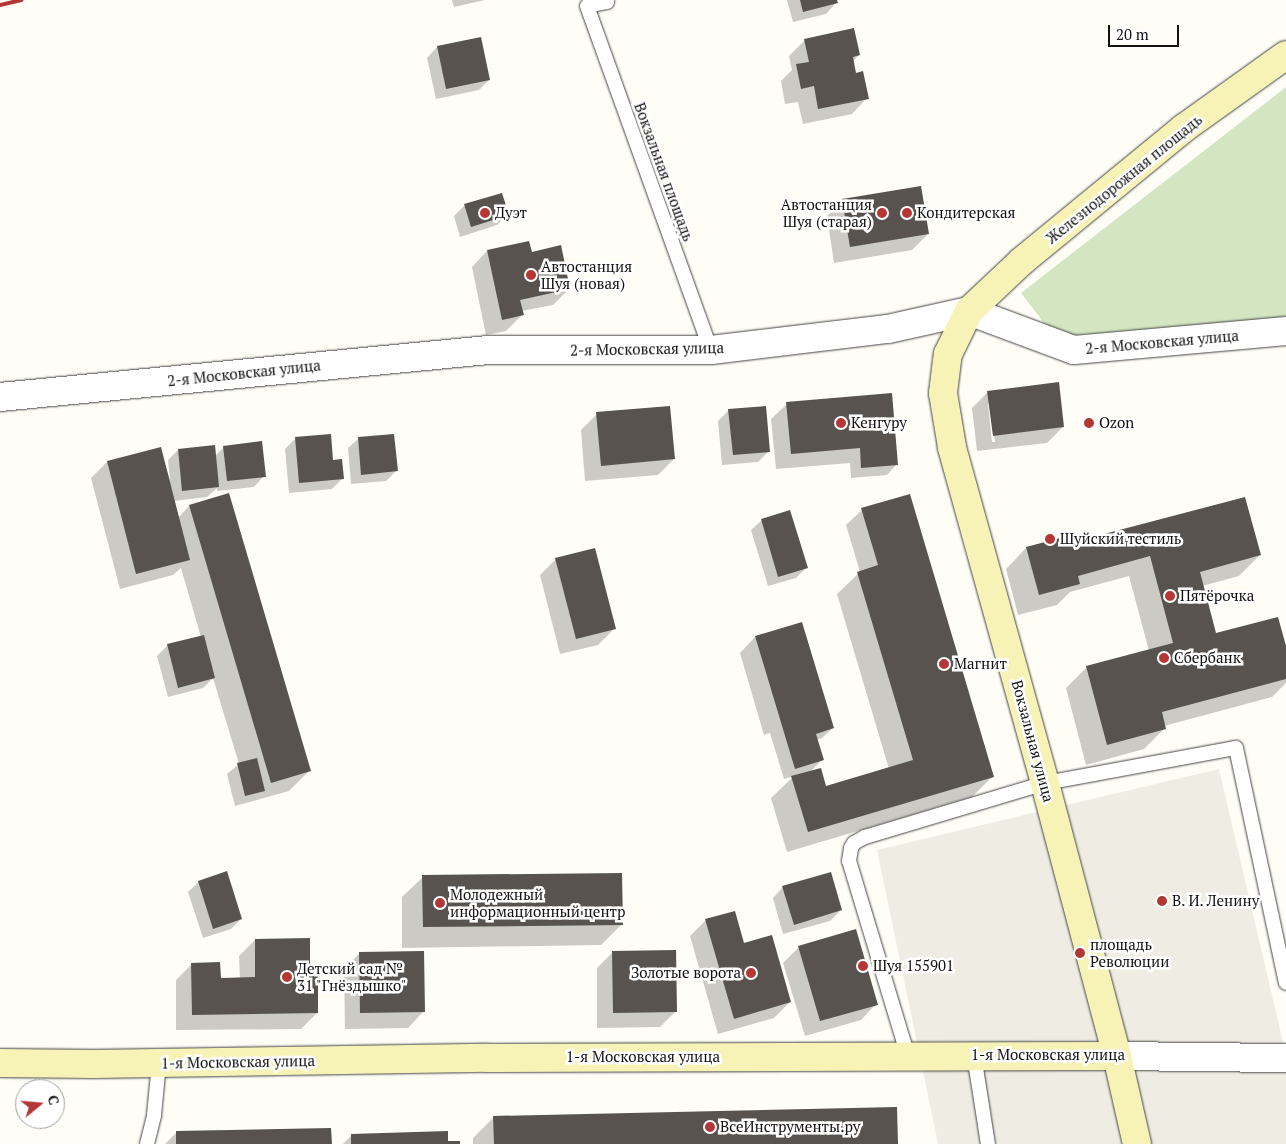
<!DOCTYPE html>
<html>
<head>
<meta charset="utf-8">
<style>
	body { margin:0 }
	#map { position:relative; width:1286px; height:1144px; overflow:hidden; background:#fefdf6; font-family:"PT Serif",serif }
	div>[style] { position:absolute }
	.green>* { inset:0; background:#d3e6c1 }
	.plaza>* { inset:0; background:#efede3 }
	.shadow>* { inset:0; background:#0003 }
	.building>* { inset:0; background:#58534e }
	.roads { filter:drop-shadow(0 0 1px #444) drop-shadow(0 0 1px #444) }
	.service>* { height:14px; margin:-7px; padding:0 7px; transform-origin:7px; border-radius:7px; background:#fff }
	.minor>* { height:28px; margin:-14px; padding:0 14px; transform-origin:14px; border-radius:14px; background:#fff }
	.tertiary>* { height:28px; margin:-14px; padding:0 14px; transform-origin:14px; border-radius:14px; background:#fff }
	.secondary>* { height:28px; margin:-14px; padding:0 14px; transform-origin:14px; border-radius:14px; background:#f7f3b7 }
	.rail>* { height:4px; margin:-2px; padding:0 2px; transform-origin:2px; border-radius:2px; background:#b43635 }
	.dots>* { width:14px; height:14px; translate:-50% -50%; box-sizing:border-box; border:2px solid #fff; border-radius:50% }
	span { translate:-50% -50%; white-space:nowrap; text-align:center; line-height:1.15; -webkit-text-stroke:5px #fff; paint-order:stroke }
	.street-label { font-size:15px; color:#111 }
	.poi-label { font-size:15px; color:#111 }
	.right { translate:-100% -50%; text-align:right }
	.left { translate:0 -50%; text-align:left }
	.north { position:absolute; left:15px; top:1079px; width:50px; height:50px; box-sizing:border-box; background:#fff; border:1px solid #a0a0a0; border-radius:50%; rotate:73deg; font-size:14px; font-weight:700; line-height:20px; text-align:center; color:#111 }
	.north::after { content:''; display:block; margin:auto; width:18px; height:22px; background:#b43635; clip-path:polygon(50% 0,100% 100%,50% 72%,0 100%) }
	.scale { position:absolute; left:1108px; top:25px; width:71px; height:22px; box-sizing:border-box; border:2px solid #111; border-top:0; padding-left:6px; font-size:15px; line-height:18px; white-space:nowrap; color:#111; -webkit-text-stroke:4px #fff; paint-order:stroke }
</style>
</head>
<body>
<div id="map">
	<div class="green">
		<div style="clip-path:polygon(1286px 87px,1286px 319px,1055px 337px,1021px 293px)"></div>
	</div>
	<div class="plaza">
		<div style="clip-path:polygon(1219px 769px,1286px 1055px,1286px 1144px,938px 1144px,877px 850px)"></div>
	</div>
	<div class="shadow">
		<div style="clip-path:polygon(452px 0,485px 0,454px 7px)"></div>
		<div style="clip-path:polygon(787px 0,835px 0,836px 3px,826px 14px,793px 22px)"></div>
		<div style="clip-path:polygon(805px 40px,859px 55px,853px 61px,855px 74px,867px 98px,852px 114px,803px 124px,798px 102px,785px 104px,781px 81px,792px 70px,789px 56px)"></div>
		<div style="clip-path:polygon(437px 47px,489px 80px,479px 90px,436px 99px,427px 58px)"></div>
		<div style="clip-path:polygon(501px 194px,507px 215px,497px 225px,460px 237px,454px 216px,464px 206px)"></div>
		<div style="clip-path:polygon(843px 201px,928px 234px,912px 250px,834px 263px,827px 216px)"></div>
		<div style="clip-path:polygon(487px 251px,531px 253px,569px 289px,553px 305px,522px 311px,522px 315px,506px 331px,486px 335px,472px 267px)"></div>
		<div style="clip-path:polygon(evenodd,988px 392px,1063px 427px,1047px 443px,977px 451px,972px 408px,988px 392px,988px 404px,990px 404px,995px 442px,992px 442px,988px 404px)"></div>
		<div style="clip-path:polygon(787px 404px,897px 464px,887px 475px,851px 478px,850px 463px,776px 469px,771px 419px)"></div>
		<div style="clip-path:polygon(729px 410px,769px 451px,758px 462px,722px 465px,718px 421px)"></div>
		<div style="clip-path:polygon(597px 414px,674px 459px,658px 475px,585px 481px,581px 430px)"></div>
		<div style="clip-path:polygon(296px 438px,332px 461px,342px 479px,332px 489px,289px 493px,285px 449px)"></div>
		<div style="clip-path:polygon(359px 438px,396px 471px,386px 481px,351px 484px,348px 448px)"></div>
		<div style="clip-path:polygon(224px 447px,264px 476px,254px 487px,217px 491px,217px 488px,207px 497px,174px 501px,178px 518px,189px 506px,310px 770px,289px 791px,235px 806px,227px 774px,239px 764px,213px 678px,203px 688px,168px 697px,157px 656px,168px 645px,201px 637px,181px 568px,173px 575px,120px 589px,91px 478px,107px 462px,160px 449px,170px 480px,168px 460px,178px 450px,215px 456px)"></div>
		<div style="clip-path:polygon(862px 510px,993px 776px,972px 797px,787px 852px,771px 798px,794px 776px,784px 779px,770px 733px,764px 735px,740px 653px,755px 637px,833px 728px,822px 738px,816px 740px,822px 760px,810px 772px,826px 788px,889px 769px,837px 594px,860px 572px,846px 525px)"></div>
		<div style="clip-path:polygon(762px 520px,806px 568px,796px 578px,768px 586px,751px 530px)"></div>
		<div style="clip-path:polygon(1065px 546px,1260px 555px,1239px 576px,1202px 586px,1215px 635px,1286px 651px,1286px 683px,1272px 697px,1164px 726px,1165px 728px,1144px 749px,1086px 765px,1066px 688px,1087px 667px,1149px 651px,1129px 576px,1070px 592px,1057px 605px,1018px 615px,1006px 569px,1026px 548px)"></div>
		<div style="clip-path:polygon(556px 559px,614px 629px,598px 645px,560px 654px,540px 575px)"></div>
		<div style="clip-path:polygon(423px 877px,622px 924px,601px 945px,402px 948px,402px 897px)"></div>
		<div style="clip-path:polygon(199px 882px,241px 919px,231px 929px,203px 938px,188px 892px)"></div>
		<div style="clip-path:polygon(783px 887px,841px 910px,830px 921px,783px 934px,773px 898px)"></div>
		<div style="clip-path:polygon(706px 920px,743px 944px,790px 1002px,774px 1018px,718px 1034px,690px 936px)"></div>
		<div style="clip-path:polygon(255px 940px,309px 978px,317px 1013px,301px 1029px,176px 1030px,176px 980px,192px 964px,219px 979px,240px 979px,239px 956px)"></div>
		<div style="clip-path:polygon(799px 947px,876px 1004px,861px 1020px,805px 1036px,783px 963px)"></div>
		<div style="clip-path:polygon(613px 952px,675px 1012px,660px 1027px,597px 1028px,597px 968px)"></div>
		<div style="clip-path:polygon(360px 953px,423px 1012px,408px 1028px,345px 1029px,344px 969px)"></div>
		<div style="clip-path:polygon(494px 1117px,897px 1144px,473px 1144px,473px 1138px)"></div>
		<div style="clip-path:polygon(177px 1132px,331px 1144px,165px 1144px)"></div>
		<div style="clip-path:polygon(352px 1135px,447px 1143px,459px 1144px,343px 1144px)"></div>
	</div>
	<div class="building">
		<div style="clip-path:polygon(800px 0,837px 0,838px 3px,803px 12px)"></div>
		<div style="clip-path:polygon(854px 28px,860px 55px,853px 57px,856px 73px,863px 71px,869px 99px,818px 109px,814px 86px,801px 89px,796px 64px,809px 62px,804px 39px)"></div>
		<div style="clip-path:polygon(481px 37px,490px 80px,446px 89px,437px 46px)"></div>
		<div style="clip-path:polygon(921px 186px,929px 234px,850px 247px,842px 199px)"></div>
		<div style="clip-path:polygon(502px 193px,509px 215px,471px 227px,464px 204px)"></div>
		<div style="clip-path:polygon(529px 241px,532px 252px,561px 245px,570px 289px,520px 300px,524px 315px,502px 320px,487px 250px)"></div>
		<div style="clip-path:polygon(1059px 382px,1064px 427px,993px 436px,987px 391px)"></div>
		<div style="clip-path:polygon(892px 393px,898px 465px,861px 468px,860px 448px,791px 454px,786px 402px)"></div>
		<div style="clip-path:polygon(670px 406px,675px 459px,601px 466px,596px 412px)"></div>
		<div style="clip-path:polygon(766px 406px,770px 452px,733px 455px,728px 409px)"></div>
		<div style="clip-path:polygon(331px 434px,333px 460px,342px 459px,344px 479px,299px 483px,295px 437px)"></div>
		<div style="clip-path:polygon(394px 434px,398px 471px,361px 475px,358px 437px)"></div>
		<div style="clip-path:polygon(262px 441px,266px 477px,227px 481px,223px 446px)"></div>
		<div style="clip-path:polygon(215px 445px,219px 487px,182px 491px,178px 449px)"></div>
		<div style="clip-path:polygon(161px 447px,190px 560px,136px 574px,107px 461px)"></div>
		<div style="clip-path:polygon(229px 493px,311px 771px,271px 783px,189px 505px)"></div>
		<div style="clip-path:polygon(910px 494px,994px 777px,808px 832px,791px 776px,821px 768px,826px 786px,913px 760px,857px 572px,878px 565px,861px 508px)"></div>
		<div style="clip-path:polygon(1245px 497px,1261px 555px,1200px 572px,1216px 633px,1278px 617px,1286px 646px,1286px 679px,1162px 712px,1166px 729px,1107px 745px,1086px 666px,1173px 643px,1150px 556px,1078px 576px,1080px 584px,1039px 595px,1026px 547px,1064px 537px,1066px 544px)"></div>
		<div style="clip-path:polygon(790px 510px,808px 568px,778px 577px,761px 519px)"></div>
		<div style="clip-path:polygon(595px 548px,616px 629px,576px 639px,555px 558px)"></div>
		<div style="clip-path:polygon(802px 622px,834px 728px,816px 734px,824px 760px,795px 769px,755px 636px)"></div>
		<div style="clip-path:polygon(204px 635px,215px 678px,178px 688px,167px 644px)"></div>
		<div style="clip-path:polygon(257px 758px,265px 791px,245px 796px,237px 763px)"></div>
		<div style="clip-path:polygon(227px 871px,242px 919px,213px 929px,198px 881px)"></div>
		<div style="clip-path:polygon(831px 872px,842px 910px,794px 925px,782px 886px)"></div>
		<div style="clip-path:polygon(622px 873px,623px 925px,423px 927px,422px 875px)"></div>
		<div style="clip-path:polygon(735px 911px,744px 943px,772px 935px,791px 1002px,734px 1019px,705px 919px)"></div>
		<div style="clip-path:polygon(856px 929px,878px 1005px,820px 1021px,798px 946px)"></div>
		<div style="clip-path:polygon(310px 938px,310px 976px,318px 976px,318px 1013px,192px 1015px,191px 963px,220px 962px,221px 978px,255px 977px,255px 939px)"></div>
		<div style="clip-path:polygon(676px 950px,677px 1012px,613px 1013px,612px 951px)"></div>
		<div style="clip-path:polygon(424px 951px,425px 1012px,360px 1013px,359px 952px)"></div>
		<div style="clip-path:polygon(897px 1107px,898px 1144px,494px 1144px,493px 1116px)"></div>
		<div style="clip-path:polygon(331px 1128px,332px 1144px,176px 1144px,176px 1131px)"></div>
		<div style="clip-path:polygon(448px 1131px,448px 1141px,460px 1141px,460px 1144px,351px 1144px,351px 1134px)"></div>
	</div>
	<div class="roads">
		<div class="service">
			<div style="left:606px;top:0;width:2px;rotate:63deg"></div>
			<div style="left:607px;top:2px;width:20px;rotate:169deg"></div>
			<div style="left:587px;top:6px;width:366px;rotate:70.2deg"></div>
			<div style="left:974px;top:1055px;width:90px;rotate:81.1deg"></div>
			<div style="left:908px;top:1056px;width:204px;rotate:-106.8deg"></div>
			<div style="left:849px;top:861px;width:13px;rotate:-81deg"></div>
			<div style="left:851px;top:848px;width:6px;rotate:-59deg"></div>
			<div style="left:854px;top:843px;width:13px;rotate:-29deg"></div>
			<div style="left:865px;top:837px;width:188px;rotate:-16.7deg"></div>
			<div style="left:1045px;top:783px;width:194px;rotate:-10.4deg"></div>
			<div style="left:1236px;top:748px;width:240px;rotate:78deg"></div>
			<div style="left:147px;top:1144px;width:30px;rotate:-76deg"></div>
			<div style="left:154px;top:1115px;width:52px;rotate:-84.5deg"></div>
		</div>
		<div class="minor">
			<div style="left:0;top:397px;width:489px;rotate:-5.5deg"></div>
			<div style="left:487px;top:350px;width:224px"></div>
			<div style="left:711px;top:350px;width:178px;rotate:-6.8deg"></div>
			<div style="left:888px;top:329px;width:83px;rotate:-12.5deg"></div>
			<div style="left:969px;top:311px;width:112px;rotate:20.4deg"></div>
			<div style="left:1074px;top:350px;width:213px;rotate:-5.1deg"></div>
		</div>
		<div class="tertiary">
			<div style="left:1117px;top:1056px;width:169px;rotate:0.7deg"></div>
		</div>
		<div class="secondary">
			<div style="left:0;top:1063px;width:94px;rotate:0.6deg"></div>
			<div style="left:94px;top:1064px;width:393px;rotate:-0.9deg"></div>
			<div style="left:487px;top:1058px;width:630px;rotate:-0.18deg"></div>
			<div style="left:1137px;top:1144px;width:90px;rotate:-102.8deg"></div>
			<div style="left:1117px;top:1056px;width:282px;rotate:-104.8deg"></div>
			<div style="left:1045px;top:783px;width:349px;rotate:-105.5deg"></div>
			<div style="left:952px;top:447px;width:55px;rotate:-99.5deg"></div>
			<div style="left:943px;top:393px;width:39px;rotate:-83deg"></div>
			<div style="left:948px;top:354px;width:48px;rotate:-64deg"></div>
			<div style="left:969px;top:311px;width:73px;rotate:-43.3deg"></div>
			<div style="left:1022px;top:261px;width:210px;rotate:-39.4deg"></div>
			<div style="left:1184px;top:128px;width:125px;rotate:-35.6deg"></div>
		</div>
	</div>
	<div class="rail">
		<div style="left:0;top:5px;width:22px;rotate:-13deg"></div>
	</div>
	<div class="dots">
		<div style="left:485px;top:213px;background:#b43635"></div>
		<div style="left:882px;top:213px;background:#b43635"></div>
		<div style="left:907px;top:213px;background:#b43635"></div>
		<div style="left:531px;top:275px;background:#b43635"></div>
		<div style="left:841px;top:423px;background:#b43635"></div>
		<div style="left:1089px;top:423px;background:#b43635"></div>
		<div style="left:1050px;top:539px;background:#b43635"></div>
		<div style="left:1170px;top:596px;background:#b43635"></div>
		<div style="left:1164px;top:658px;background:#b43635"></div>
		<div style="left:944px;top:664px;background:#b43635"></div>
		<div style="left:1162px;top:901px;background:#b43635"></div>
		<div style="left:440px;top:903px;background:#b43635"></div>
		<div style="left:1080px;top:953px;background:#b43635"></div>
		<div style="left:863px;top:966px;background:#b43635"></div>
		<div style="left:751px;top:973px;background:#b43635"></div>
		<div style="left:287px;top:977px;background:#b43635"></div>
		<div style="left:710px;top:1127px;background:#b43635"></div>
	</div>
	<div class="street-label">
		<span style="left:664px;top:172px;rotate:70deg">Вокзальная площадь</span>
		<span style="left:1124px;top:179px;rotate:-39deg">Железнодорожная площадь</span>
		<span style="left:1162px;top:342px;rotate:-5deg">2-я Московская улица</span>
		<span style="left:647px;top:349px;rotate:-1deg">2-я Московская улица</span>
		<span style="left:244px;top:373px;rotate:-6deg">2-я Московская улица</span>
		<span style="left:1033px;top:741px;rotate:75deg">Вокзальная улица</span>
		<span style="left:1048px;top:1055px">1-я Московская улица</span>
		<span style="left:643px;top:1057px">1-я Московская улица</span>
		<span style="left:238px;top:1062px;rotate:-1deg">1-я Московская улица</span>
	</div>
	<div class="poi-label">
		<span class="right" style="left:872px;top:213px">Автостанция<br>Шуя (старая)</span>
		<span class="left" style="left:495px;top:213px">Дуэт</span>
		<span class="left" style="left:917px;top:213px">Кондитерская</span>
		<span class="left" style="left:541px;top:275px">Автостанция<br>Шуя (новая)</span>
		<span class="left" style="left:851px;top:423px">Кенгуру</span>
		<span class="left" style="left:1099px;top:423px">Ozon</span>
		<span class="left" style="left:1060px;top:539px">Шуйский тестиль</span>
		<span class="left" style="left:1180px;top:596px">Пятёрочка</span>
		<span class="left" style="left:1174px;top:658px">Сбербанк</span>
		<span class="left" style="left:954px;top:664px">Магнит</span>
		<span class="left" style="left:450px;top:903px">Молодежный<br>информационный центр</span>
		<span class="left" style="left:1172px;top:901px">В. И. Ленину</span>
		<span class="left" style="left:1090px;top:953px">площадь<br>Революции</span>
		<span class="left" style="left:873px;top:966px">Шуя 155901</span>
		<span class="left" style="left:297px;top:977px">Детский сад №<br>31 "Гнёздышко"</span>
		<span class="right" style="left:741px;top:973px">Золотые ворота</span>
		<span class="left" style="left:720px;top:1127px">ВсеИнструменты.ру</span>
	</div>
	<div class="north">С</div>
	<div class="scale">20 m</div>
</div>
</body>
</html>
